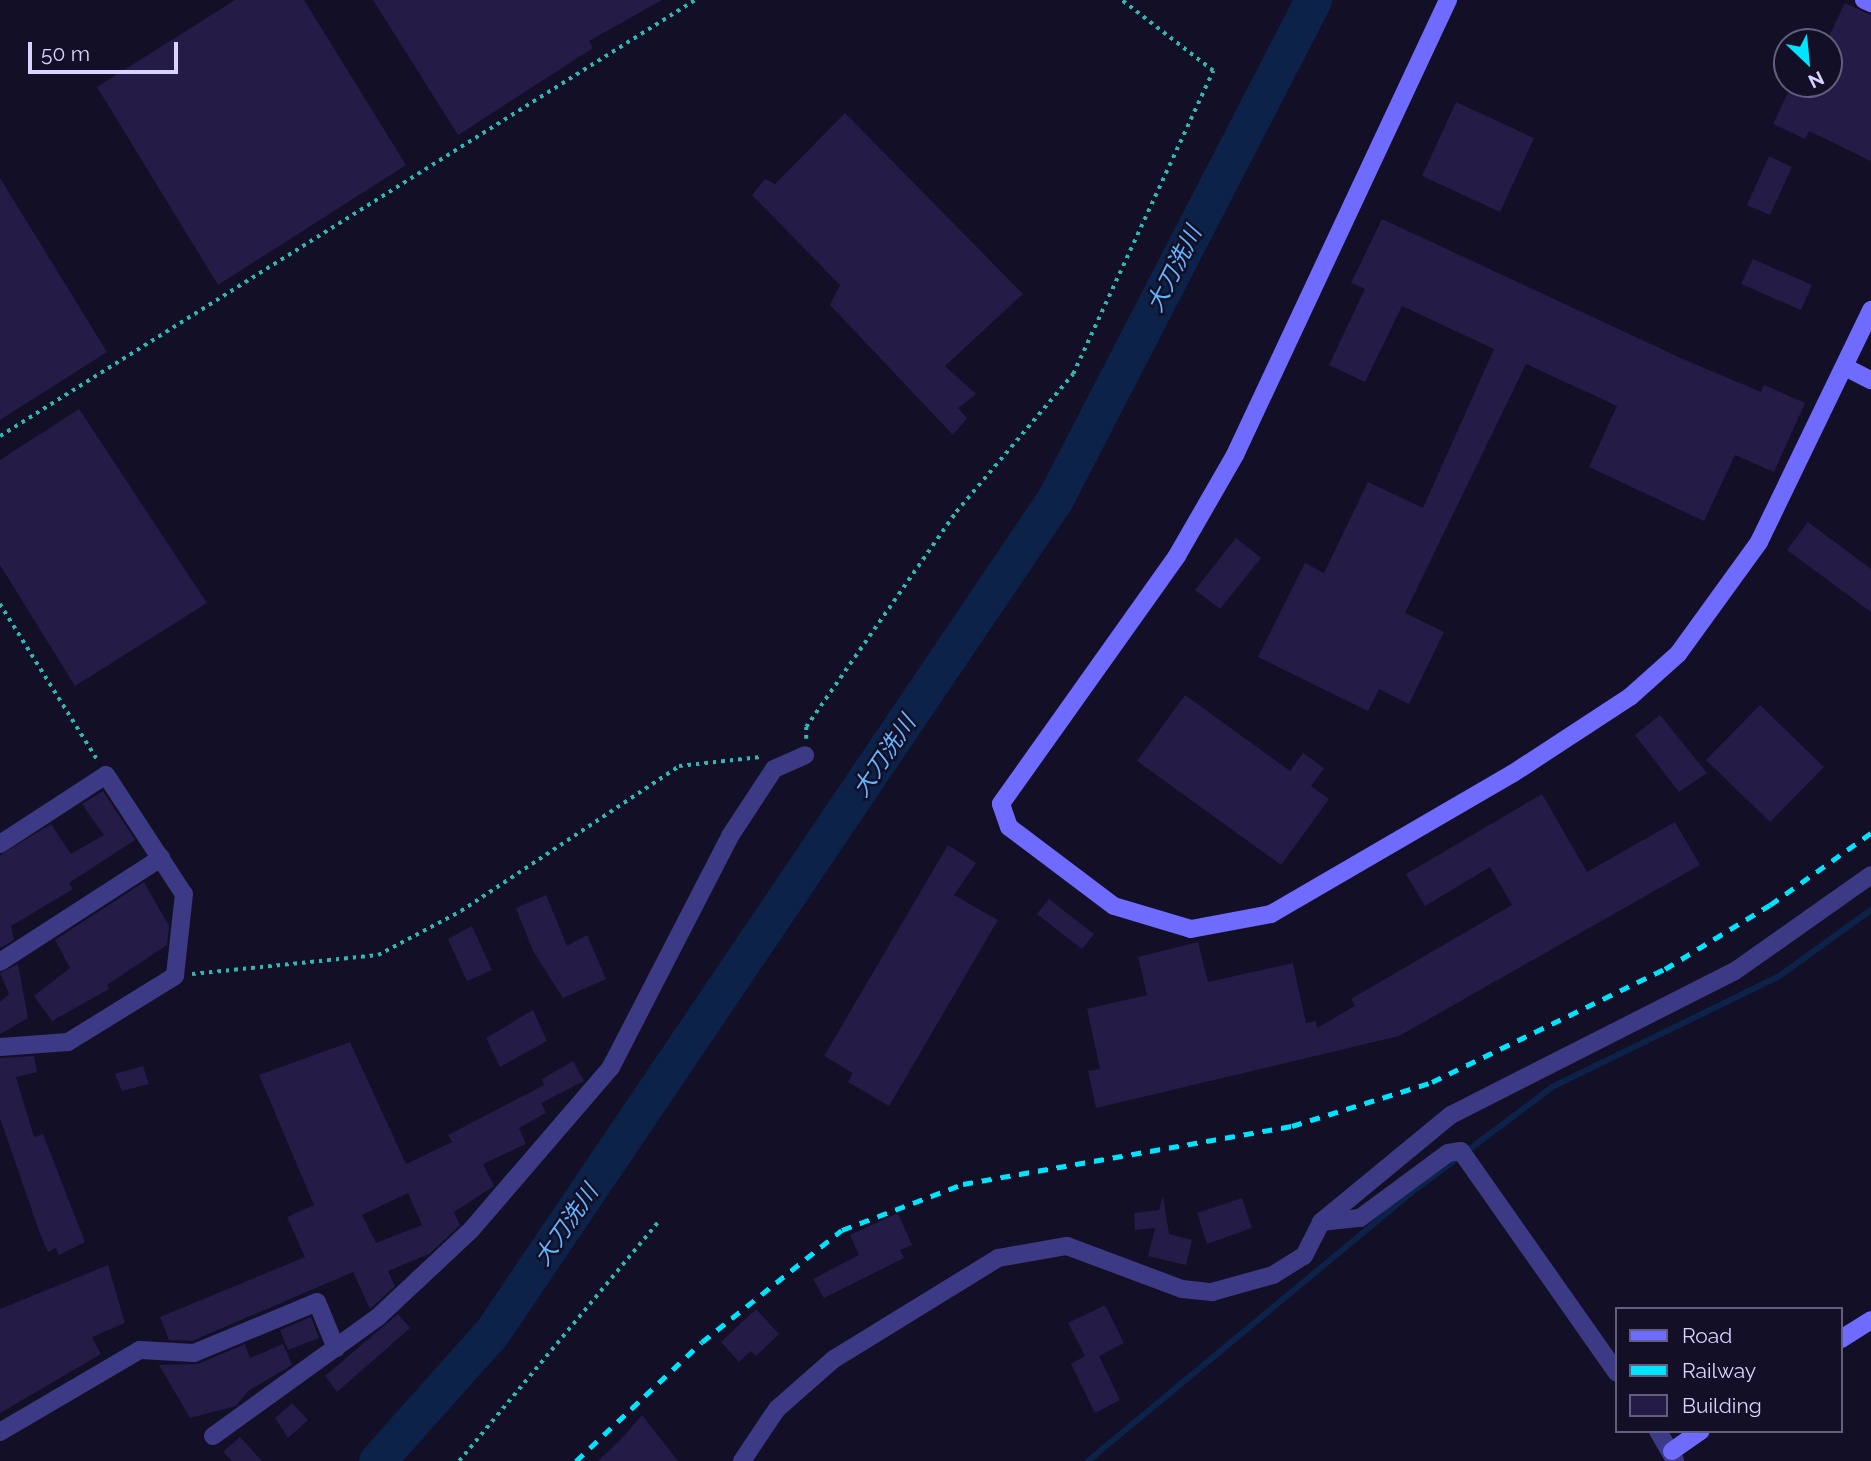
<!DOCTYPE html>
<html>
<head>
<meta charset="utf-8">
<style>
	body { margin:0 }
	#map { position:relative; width:1871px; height:1461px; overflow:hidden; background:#130f26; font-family:Raleway,"Noto Sans JP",sans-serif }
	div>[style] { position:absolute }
	.stream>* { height:6px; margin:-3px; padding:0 3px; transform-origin:3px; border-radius:3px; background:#0c2248 }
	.river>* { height:37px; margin:-18.5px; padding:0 18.5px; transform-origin:18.5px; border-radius:18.5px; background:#0c2248 }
	.building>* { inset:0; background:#241b47 }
	.path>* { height:3.5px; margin-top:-1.75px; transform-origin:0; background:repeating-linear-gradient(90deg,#2fb8b0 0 3.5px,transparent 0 8.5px) }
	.street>* { height:18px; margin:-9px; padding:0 9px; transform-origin:9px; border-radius:9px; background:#3d3a85 }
	.secondary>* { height:18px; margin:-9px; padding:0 9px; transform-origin:9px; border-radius:9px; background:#6f6bff }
	.rail>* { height:5px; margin-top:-2.5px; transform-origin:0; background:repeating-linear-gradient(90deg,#00e5ff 0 10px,transparent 0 19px) }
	span { translate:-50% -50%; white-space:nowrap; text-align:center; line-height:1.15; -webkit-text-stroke:5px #130f26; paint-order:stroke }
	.water-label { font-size:23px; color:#62b6ff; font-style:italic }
	.legend { position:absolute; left:1615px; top:1307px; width:228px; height:126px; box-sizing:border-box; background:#130f26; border:2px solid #625e7d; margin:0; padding:9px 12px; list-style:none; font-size:21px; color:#d9d4ff }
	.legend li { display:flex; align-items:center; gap:14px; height:35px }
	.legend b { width:35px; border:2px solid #625e7d }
	.north { position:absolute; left:1773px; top:28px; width:70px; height:70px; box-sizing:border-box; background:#130f26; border:2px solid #625e7d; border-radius:50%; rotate:154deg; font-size:19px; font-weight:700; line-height:28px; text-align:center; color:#d9d4ff }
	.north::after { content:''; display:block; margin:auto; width:24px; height:32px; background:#00e5ff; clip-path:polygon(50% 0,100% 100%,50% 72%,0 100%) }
	.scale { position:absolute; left:28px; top:42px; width:150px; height:32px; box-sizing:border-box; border:4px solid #d9d4ff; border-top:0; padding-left:9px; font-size:21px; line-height:24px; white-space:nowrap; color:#d9d4ff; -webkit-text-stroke:5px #130f26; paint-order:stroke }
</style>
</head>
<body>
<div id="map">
	<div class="stream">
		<div style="left:1088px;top:1461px;width:425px;rotate:-39.7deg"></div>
		<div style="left:1415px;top:1190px;width:171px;rotate:-36.9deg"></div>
		<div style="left:1552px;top:1087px;width:251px;rotate:-26deg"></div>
		<div style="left:1778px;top:977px;width:115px;rotate:-35.8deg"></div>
	</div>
	<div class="river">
		<div style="left:377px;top:1461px;width:173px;rotate:-48.3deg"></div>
		<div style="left:492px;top:1332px;width:1005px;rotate:-55.95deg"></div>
		<div style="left:1055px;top:499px;width:562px;rotate:-62.66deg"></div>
	</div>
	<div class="building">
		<div style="clip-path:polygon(235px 0,304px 0,406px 165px,218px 285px,97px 87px)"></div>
		<div style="clip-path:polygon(373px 0,662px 0,589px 41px,593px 48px,458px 135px)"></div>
		<div style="clip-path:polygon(1845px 3px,1871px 15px,1871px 161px,1809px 131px,1805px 139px,1773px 124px,1792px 84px,1829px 84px,1829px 36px)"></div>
		<div style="clip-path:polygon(1456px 102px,1534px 138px,1500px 212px,1422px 176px)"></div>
		<div style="clip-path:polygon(845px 113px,1023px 294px,945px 366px,976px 394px,958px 408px,967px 418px,953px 435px,830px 305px,840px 285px,752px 195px,765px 179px,775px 184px)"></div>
		<div style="clip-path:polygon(1769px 156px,1792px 167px,1770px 215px,1747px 205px)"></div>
		<div style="clip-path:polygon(0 178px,107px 352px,0 420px)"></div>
		<div style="clip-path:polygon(1382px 219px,1683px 359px,1761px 392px,1764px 385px,1805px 403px,1774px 472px,1735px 455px,1704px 521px,1589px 467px,1617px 406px,1526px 364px,1405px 613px,1444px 632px,1409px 704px,1379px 689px,1368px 711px,1258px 657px,1305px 563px,1324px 573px,1368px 482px,1423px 508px,1494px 349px,1402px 306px,1365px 382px,1329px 365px,1365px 289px,1351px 283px)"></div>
		<div style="clip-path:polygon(1753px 259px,1812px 285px,1801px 310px,1741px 284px)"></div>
		<div style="clip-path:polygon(79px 409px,207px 603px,75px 686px,0 565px,0 460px)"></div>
		<div style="clip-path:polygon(1808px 522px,1871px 569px,1871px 612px,1787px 550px)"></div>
		<div style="clip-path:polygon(1236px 538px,1261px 558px,1220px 609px,1195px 590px)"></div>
		<div style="clip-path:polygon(1185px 695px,1290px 771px,1303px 753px,1324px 768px,1311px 786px,1329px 799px,1281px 865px,1137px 761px)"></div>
		<div style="clip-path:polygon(1760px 705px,1824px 767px,1770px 822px,1706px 760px)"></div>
		<div style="clip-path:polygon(1660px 715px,1707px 773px,1679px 792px,1635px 735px)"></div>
		<div style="clip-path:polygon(103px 791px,135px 840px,69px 883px,73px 889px,11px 926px,14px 940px,0 948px,0 855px,51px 824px,71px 854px,104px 835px,82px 804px)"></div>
		<div style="clip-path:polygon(1542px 794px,1587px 872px,1675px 822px,1700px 865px,1399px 1036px,1096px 1108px,1088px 1071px,1100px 1069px,1087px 1009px,1147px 995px,1138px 957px,1198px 942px,1208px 982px,1293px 963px,1306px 1023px,1316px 1021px,1317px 1028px,1355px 1006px,1351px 999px,1512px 905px,1490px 867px,1425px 906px,1406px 874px)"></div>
		<div style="clip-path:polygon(948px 845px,976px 863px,954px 895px,998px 920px,889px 1106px,848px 1082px,853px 1073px,824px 1056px)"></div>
		<div style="clip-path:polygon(144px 882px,169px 926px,167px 945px,107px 985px,109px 989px,52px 1021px,34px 996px,70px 968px,55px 940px)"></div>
		<div style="clip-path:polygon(546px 895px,567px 946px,587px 935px,606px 979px,563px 998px,533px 951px,516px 908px)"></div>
		<div style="clip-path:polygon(1049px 899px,1094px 934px,1082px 949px,1037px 914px)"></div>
		<div style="clip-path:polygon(472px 926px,492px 970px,467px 981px,448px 939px)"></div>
		<div style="clip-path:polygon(18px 964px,28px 1018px,0 1034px,0 1002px,9px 994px,0 973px)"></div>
		<div style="clip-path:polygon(533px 1010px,547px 1041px,500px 1067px,486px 1038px)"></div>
		<div style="clip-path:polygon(evenodd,350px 1042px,406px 1164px,452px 1142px,448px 1135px,544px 1085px,542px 1079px,573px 1061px,584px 1081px,541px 1103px,546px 1113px,519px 1128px,526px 1144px,483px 1164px,494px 1186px,454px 1212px,460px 1225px,429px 1254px,388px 1271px,395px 1286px,370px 1309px,353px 1272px,192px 1341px,169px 1340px,160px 1317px,305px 1257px,287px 1217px,314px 1205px,259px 1075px,350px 1042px,408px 1193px,422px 1225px,376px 1243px,362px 1215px,408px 1193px)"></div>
		<div style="clip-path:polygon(34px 1056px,37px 1072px,16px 1077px,34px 1137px,43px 1134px,85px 1242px,59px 1255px,56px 1248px,48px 1252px,40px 1234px,0 1118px,0 1058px)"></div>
		<div style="clip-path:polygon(143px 1066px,149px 1084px,122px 1091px,115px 1074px)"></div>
		<div style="clip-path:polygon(1163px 1196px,1169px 1234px,1192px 1240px,1186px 1265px,1148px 1256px,1155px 1228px,1135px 1230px,1134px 1213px,1159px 1210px)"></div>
		<div style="clip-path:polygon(1242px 1198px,1252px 1228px,1207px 1244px,1197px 1213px)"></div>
		<div style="clip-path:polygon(898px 1213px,912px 1245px,900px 1250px,904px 1258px,824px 1298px,813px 1279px,859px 1255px,850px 1235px)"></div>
		<div style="clip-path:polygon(108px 1265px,125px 1323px,92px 1337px,101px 1354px,0 1413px,0 1309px)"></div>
		<div style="clip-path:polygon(1105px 1305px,1124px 1343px,1099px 1356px,1120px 1400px,1095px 1413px,1071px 1364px,1085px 1356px,1068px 1323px)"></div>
		<div style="clip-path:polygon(756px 1309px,779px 1334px,756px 1356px,751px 1351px,739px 1362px,721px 1342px)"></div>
		<div style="clip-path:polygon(398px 1314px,410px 1328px,337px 1392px,325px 1376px)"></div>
		<div style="clip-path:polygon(311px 1317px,319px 1338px,288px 1350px,280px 1330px)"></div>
		<div style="clip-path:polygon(245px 1344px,250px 1358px,283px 1344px,292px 1365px,248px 1391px,236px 1406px,190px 1418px,159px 1365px,198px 1364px)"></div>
		<div style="clip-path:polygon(292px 1403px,308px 1420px,288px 1438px,275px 1418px)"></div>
		<div style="clip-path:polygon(642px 1415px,678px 1461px,598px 1461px,623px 1437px)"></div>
		<div style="clip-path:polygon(240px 1437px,262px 1461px,232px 1461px,223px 1452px)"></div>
	</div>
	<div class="path">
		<div style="left:0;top:436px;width:820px;rotate:-32.1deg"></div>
		<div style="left:0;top:604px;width:185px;rotate:58deg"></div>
		<div style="left:806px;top:739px;width:12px;rotate:-90deg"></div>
		<div style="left:806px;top:727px;width:262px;rotate:-55.1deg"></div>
		<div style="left:956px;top:512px;width:181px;rotate:-49.7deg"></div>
		<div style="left:1073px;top:374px;width:334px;rotate:-65.2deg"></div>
		<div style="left:1213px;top:71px;width:116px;rotate:-142.3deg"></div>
		<div style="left:192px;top:974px;width:187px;rotate:-5.8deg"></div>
		<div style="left:378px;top:955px;width:94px;rotate:-27.9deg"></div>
		<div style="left:461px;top:911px;width:262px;rotate:-33.6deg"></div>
		<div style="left:679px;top:766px;width:82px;rotate:-6.3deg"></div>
		<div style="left:459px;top:1461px;width:311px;rotate:-50.2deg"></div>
	</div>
	<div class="street">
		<div style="left:0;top:844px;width:126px;rotate:-33.1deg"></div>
		<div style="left:106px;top:775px;width:142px;rotate:56.8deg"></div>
		<div style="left:184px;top:894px;width:82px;rotate:96.3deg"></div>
		<div style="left:175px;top:976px;width:126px;rotate:148.3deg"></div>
		<div style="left:68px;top:1042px;width:68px;rotate:175.8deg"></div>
		<div style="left:0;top:962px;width:192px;rotate:-32.9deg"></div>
		<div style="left:1321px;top:1222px;width:39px;rotate:-6deg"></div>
		<div style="left:1360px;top:1218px;width:109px;rotate:-36.5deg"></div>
		<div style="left:1448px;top:1153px;width:13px;rotate:-9deg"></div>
		<div style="left:1461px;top:1151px;width:271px;rotate:54.9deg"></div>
		<div style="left:1658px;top:1431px;width:34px;rotate:60deg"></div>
		<div style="left:0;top:1432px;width:162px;rotate:-30.4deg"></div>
		<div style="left:140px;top:1350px;width:54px;rotate:3.2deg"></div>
		<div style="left:194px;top:1353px;width:133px;rotate:-22.5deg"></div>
		<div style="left:317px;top:1302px;width:50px;rotate:67.6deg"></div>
		<div style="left:213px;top:1436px;width:203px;rotate:-35.8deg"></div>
		<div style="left:378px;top:1317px;width:127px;rotate:-43.1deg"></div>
		<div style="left:471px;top:1230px;width:215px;rotate:-49.3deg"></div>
		<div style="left:611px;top:1067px;width:260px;rotate:-62.7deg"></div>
		<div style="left:730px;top:836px;width:80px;rotate:-56.7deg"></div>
		<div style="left:774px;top:769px;width:34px;rotate:-24deg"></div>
		<div style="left:742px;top:1461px;width:63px;rotate:-56.1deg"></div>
		<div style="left:777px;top:1409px;width:76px;rotate:-41.3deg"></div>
		<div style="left:834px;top:1359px;width:193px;rotate:-31.6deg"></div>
		<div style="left:998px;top:1258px;width:70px;rotate:-9.9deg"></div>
		<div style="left:1067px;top:1246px;width:123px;rotate:20.5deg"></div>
		<div style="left:1182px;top:1289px;width:30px;rotate:6deg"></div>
		<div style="left:1212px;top:1292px;width:63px;rotate:-15.6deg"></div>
		<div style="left:1273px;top:1275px;width:36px;rotate:-32deg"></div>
		<div style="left:1304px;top:1256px;width:38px;rotate:-63deg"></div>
		<div style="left:1321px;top:1222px;width:168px;rotate:-39.5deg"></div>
		<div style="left:1451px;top:1115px;width:318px;rotate:-26.9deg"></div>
		<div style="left:1735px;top:971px;width:166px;rotate:-35.2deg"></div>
	</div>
	<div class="secondary">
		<div style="left:1448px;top:0;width:502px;rotate:115.09deg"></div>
		<div style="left:1235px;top:455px;width:116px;rotate:119.9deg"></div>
		<div style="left:1177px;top:556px;width:304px;rotate:125.4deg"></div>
		<div style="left:1001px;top:804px;width:24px;rotate:71deg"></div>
		<div style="left:1009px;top:827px;width:131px;rotate:37deg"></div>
		<div style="left:1114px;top:906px;width:80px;rotate:16.6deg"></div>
		<div style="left:1191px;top:929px;width:81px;rotate:-10.6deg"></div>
		<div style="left:1271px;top:914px;width:279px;rotate:-30.2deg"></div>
		<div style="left:1512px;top:774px;width:142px;rotate:-33.2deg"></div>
		<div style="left:1631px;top:696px;width:63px;rotate:-41.8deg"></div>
		<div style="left:1678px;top:654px;width:138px;rotate:-54.1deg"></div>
		<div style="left:1759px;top:542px;width:258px;rotate:-64.2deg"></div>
		<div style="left:1864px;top:0;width:8px;rotate:23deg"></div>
		<div style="left:1845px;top:367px;width:29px;rotate:27deg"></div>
		<div style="left:1841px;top:1339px;width:36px;rotate:-32deg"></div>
		<div style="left:1672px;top:1451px;width:35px;rotate:-35deg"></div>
	</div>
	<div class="rail">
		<div style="left:576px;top:1461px;width:173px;rotate:-43.4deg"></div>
		<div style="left:702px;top:1342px;width:179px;rotate:-38.7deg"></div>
		<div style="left:842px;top:1230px;width:129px;rotate:-20.8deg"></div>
		<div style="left:963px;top:1184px;width:334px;rotate:-10deg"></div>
		<div style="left:1292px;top:1126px;width:147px;rotate:-17.4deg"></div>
		<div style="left:1432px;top:1082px;width:259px;rotate:-25.9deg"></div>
		<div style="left:1665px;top:969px;width:123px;rotate:-31.4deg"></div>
		<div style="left:1770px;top:905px;width:124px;rotate:-35.5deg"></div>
	</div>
	<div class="water-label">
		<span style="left:1174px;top:269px;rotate:-63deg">大刀洗川</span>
		<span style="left:884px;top:756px;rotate:-56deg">大刀洗川</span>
		<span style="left:566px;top:1225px;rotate:-55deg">大刀洗川</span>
	</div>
	<ul class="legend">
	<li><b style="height:9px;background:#6f6bff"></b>Road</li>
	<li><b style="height:9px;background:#00e5ff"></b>Railway</li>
	<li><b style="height:19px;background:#241b47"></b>Building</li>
	</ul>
	<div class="north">N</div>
	<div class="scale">50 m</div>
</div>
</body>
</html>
